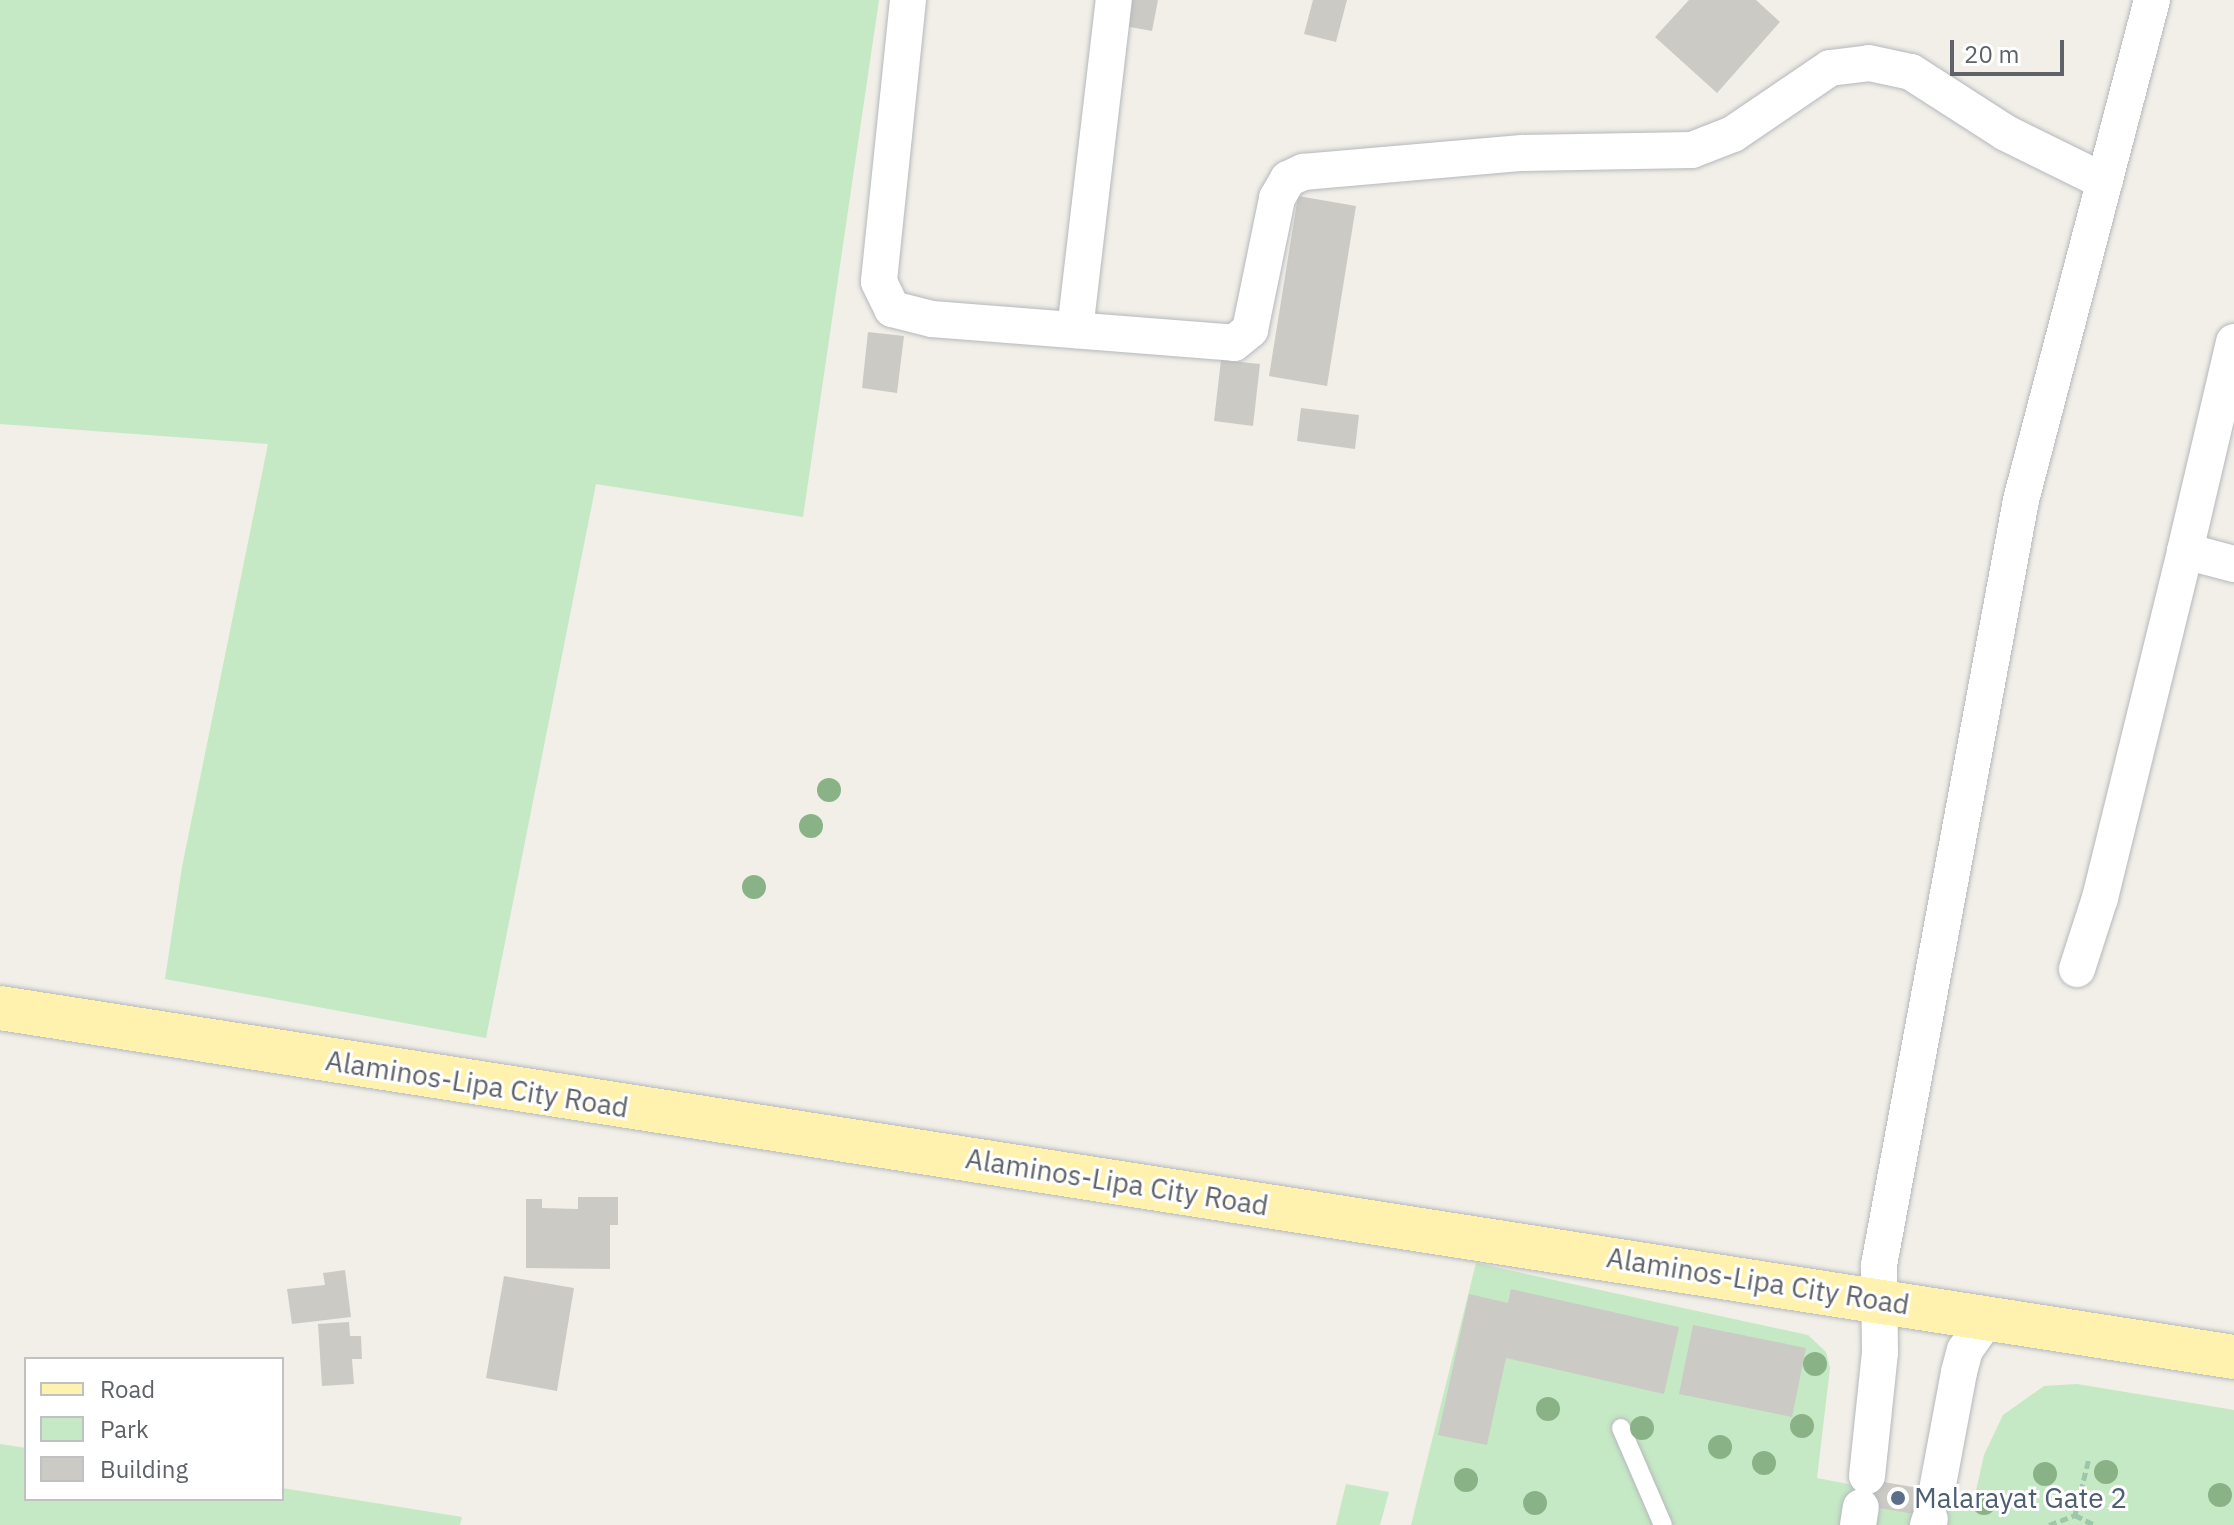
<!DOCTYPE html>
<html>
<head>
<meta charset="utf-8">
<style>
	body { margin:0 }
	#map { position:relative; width:2234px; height:1525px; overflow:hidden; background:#f1efe8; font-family:"IBM Plex Sans",sans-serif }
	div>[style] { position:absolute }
	.green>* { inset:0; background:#c5e8c5 }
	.building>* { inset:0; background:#cccac5 }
	.path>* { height:5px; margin-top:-2.5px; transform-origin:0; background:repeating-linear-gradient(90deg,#9cc7a9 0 8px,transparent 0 12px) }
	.roads { filter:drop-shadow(0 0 2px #b5b8bc) drop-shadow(0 0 2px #b5b8bc) }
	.service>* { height:18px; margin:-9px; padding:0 9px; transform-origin:9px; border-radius:9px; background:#fff }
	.minor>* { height:36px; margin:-18px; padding:0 18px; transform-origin:18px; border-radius:18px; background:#fff }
	.primary>* { height:44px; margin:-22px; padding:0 22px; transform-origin:22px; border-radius:22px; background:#fff2af }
	.trees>* { width:24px; height:24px; margin:-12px; border-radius:50%; background:#89b387 }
	.dots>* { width:22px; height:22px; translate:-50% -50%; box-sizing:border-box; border:4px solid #fff; border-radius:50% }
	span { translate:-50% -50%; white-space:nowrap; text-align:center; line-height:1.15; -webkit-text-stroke:6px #fff; paint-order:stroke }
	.street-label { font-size:28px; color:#5f6368 }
	.service-label { font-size:28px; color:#4e5e75 }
	.left { translate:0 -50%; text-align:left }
	.legend { position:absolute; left:24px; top:1357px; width:260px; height:144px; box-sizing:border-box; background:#fff; border:2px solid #bfc1c3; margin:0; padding:10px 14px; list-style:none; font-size:24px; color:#5f6368 }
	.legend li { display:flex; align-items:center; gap:16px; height:40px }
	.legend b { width:40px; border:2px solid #bfc1c3 }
	.scale { position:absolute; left:1950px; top:40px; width:114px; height:36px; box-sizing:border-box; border:4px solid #5f6368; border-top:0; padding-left:10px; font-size:24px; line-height:28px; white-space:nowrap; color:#5f6368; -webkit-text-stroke:6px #fff; paint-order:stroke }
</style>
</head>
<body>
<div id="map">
	<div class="green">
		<div style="clip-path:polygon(0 0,879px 0,803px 517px,596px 484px,486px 1038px,165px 979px,182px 867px,268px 444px,0 424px)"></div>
		<div style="clip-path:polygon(1476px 1263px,1808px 1335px,1826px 1352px,1830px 1368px,1817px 1478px,1972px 1508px,1984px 1455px,2003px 1415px,2044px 1386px,2077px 1384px,2234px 1410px,2234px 1525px,1411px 1525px)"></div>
		<div style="clip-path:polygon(0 1444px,26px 1448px,26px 1499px,282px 1499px,282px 1488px,462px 1517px,460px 1525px,0 1525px)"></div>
		<div style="clip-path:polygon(1346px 1484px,1389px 1492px,1380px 1525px,1336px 1525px)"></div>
	</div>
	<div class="building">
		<div style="clip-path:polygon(1123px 0,1158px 0,1152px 31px,1119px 25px)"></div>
		<div style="clip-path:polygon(1313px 0,1347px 0,1336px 42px,1304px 34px)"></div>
		<div style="clip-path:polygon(1689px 0,1756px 0,1780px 22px,1717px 93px,1655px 37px)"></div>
		<div style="clip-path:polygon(1298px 196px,1356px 206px,1327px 386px,1269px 376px)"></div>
		<div style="clip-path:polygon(868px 332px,904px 336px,897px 393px,862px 388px)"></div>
		<div style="clip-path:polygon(1221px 360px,1260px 364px,1253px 426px,1214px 421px)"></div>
		<div style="clip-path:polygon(1301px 408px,1359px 415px,1355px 449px,1297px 441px)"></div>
		<div style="clip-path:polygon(578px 1197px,618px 1197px,618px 1225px,610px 1225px,610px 1269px,526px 1268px,526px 1199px,542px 1199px,542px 1208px,578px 1209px)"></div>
		<div style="clip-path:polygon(345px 1270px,351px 1317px,292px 1324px,287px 1289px,325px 1285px,323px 1273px)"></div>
		<div style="clip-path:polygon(504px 1276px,574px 1288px,557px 1391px,486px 1378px)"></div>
		<div style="clip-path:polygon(1511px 1289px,1679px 1327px,1664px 1394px,1506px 1358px,1487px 1445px,1438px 1435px,1469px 1294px,1508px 1303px)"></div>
		<div style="clip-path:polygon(349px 1322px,350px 1336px,361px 1336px,362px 1359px,352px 1359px,354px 1384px,322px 1386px,318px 1324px)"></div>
		<div style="clip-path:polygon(1693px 1325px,1806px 1348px,1792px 1417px,1679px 1394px)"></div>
		<div style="clip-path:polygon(1860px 1478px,1942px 1492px,1938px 1518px,1855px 1504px)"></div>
	</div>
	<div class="path">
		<div style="left:2075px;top:1515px;width:59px;rotate:-76.2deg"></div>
		<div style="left:2049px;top:1525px;width:28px;rotate:-21deg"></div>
		<div style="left:2075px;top:1515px;width:22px;rotate:27deg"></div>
	</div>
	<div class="roads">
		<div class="service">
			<div style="left:1621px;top:1428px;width:106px;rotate:66.6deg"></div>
		</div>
		<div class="minor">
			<div style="left:908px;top:0;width:283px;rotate:95.9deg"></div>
			<div style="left:879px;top:282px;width:30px;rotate:64deg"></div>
			<div style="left:892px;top:309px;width:41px;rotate:14deg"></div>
			<div style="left:932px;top:319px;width:303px;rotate:4.5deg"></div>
			<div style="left:1234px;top:343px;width:21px;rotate:-39deg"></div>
			<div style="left:1250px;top:330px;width:135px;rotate:-78.4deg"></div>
			<div style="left:1277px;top:198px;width:22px;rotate:-60deg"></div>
			<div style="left:1288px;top:179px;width:17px;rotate:-25deg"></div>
			<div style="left:1303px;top:172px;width:220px;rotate:-5deg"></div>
			<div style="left:1522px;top:153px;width:170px;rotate:-1deg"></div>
			<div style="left:1692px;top:150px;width:44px;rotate:-21.3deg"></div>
			<div style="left:1733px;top:134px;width:117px;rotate:-34.2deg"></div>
			<div style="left:1830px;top:68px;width:39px;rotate:-7deg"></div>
			<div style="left:1869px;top:63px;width:43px;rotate:12.1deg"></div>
			<div style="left:1911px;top:72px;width:113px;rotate:32.7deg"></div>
			<div style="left:2006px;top:133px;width:110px;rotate:26.3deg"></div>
			<div style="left:1075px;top:330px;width:332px;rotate:-83.3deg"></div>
			<div style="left:2234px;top:342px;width:215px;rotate:103.2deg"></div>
			<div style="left:2185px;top:551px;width:51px;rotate:14.9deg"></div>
			<div style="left:2077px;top:969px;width:75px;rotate:-72.1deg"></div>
			<div style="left:2100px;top:898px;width:357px;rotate:-76.2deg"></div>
			<div style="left:1867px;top:1476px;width:124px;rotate:-84deg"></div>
			<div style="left:1880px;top:1353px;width:88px;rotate:-90.7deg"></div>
			<div style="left:1879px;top:1265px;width:778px;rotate:-79.48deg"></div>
			<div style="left:2021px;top:500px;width:517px;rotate:-75.32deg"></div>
			<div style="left:1937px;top:1490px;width:120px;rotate:-79.4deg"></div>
			<div style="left:1959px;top:1372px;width:23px;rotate:-75deg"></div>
			<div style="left:1965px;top:1350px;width:39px;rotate:-55deg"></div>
			<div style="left:1858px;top:1525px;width:18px;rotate:-81deg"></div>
			<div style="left:1928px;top:1525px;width:6px;rotate:-72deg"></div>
		</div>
		<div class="primary">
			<div style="left:0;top:1008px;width:2261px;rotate:8.88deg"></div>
		</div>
	</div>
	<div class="trees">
		<div style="left:829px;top:790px"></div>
		<div style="left:811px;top:826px"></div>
		<div style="left:754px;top:887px"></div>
		<div style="left:1815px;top:1364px"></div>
		<div style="left:1548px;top:1409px"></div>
		<div style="left:1802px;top:1426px"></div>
		<div style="left:1642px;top:1428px"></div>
		<div style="left:1720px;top:1447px"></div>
		<div style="left:1764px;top:1463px"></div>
		<div style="left:2106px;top:1472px"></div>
		<div style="left:2045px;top:1474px"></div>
		<div style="left:1466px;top:1480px"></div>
		<div style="left:2220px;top:1495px"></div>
		<div style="left:1535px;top:1503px"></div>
		<div style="left:1984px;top:1503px"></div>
	</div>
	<div class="dots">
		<div style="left:1898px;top:1498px;background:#5c6f8a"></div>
	</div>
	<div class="street-label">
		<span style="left:477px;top:1084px;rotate:9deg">Alaminos-Lipa City Road</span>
		<span style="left:1117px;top:1182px;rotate:9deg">Alaminos-Lipa City Road</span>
		<span style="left:1758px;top:1281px;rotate:9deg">Alaminos-Lipa City Road</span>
	</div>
	<div class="service-label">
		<span class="left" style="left:1914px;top:1498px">Malarayat Gate 2</span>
	</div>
	<ul class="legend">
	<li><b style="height:10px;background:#fff2af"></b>Road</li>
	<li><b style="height:22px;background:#c5e8c5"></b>Park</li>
	<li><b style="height:22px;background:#cccac5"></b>Building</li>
	</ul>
	<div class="scale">20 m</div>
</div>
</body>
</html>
